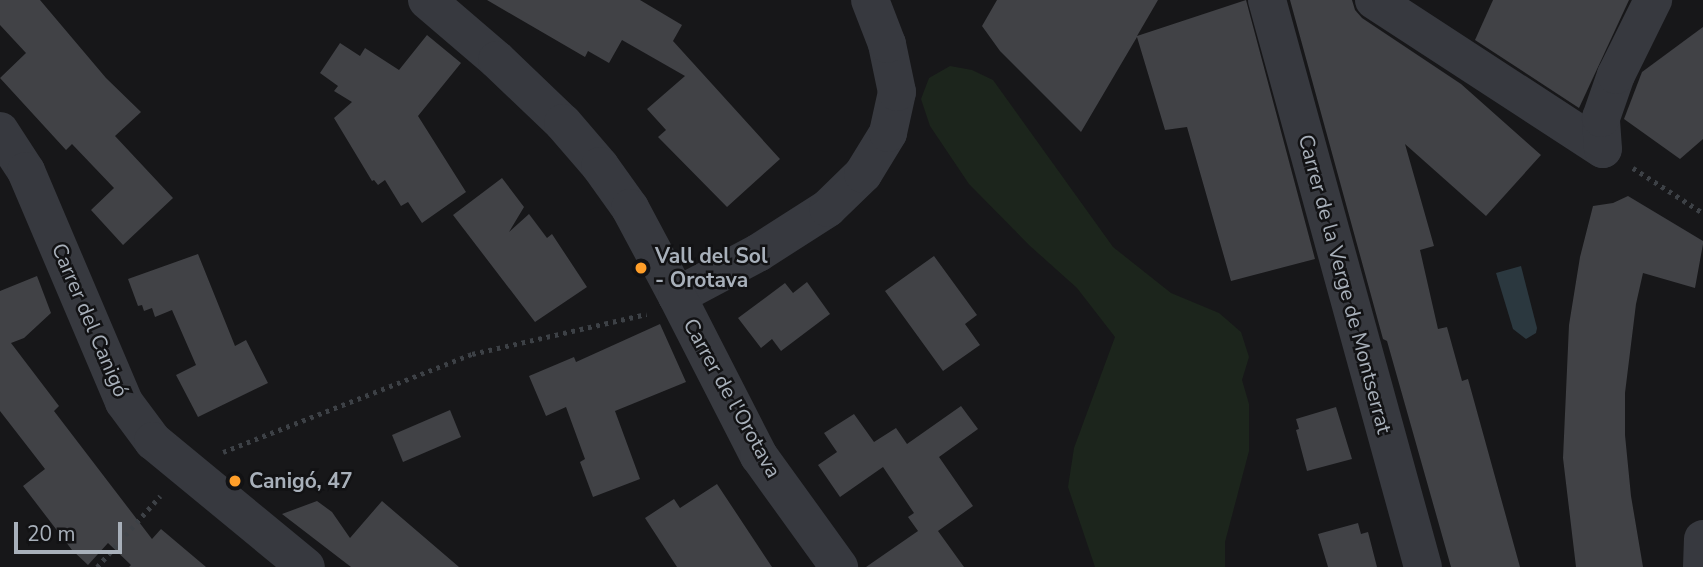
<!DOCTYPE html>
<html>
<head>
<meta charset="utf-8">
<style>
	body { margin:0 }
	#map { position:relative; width:1703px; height:567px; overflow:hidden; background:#171719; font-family:"Nunito Sans",sans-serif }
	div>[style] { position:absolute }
	.green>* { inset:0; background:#1c251c }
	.water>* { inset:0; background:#2b383f }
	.building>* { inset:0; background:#414246 }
	.path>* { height:4.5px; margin-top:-2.25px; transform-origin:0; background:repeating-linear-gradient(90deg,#3d4146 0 3.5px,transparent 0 8.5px) }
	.street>* { height:38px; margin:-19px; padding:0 19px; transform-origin:19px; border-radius:19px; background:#37393f }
	.dots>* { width:19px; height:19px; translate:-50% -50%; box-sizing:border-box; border:4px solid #121214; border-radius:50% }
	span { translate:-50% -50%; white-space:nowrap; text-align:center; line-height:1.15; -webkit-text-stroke:5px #121214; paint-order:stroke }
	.poi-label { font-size:21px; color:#a8b0ba; font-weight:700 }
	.left { translate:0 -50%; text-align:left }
	.street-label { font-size:21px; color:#a8b0ba }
	.scale { position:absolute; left:14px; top:522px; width:108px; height:32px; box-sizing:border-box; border:4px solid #a8b0ba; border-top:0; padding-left:9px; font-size:21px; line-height:24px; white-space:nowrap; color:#a8b0ba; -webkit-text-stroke:5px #121214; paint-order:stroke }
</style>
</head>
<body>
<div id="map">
	<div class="green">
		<div style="clip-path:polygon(950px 66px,972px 70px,993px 80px,1113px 247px,1171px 293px,1219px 313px,1241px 332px,1249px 357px,1242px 380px,1249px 404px,1249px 451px,1225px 542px,1225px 567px,1095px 567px,1068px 487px,1074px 448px,1115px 337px,1077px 288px,1029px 245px,969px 184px,930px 126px,921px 99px,929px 78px)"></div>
	</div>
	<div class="water">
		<div style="clip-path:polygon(1521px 266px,1537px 328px,1536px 333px,1526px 339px,1513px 329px,1496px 273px)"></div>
	</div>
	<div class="building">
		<div style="clip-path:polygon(0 0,40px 0,106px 78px,141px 112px,115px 136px,173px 198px,123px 245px,91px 210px,114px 188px,72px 144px,66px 150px,0 78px,26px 53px,0 25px)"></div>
		<div style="clip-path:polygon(487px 0,640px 0,682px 25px,673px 41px,780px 159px,727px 207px,658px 137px,666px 130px,647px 109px,685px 76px,622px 40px,609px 63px,588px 51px,585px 57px)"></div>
		<div style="clip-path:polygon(997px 0,1158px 0,1137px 36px,1246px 0,1315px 259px,1231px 281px,1187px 127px,1165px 130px,1137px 37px,1081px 132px,1000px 51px,982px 26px)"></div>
		<div style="clip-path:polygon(1290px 0,1352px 0,1355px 10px,1362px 18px,1461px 84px,1541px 155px,1486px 216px,1405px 144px,1434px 246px,1420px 250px,1438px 329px,1447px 327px,1462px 381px,1468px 379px,1520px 567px,1451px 567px,1387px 341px,1383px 339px)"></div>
		<div style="clip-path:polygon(1493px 0,1629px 0,1579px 108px,1475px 40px)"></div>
		<div style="clip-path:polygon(1703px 27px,1703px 139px,1680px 159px,1624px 119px,1642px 72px)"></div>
		<div style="clip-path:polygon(427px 35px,461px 63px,418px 116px,466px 192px,422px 223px,408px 202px,401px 206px,385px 180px,378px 185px,374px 180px,372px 181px,334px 118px,352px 102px,334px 91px,338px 86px,320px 73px,340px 43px,360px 56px,365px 48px,399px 70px)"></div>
		<div style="clip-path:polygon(502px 178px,524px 207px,509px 232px,529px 214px,547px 238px,552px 234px,587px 287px,535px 322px,453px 215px)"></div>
		<div style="clip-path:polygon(1628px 196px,1703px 241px,1703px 244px,1695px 288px,1643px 273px,1636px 304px,1625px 393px,1625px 435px,1631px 496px,1643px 567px,1576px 567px,1563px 458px,1569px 325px,1580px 257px,1593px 206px,1613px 203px)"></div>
		<div style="clip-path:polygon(198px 254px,235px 346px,246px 340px,268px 383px,198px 417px,176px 375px,196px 365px,172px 310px,155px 317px,152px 308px,144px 311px,142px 305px,138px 306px,128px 279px)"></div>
		<div style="clip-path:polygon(934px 256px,977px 315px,965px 324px,980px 345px,943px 371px,885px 291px)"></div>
		<div style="clip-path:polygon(37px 276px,51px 313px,24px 338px,11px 343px,59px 406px,54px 411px,152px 539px,161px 529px,206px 567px,129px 567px,131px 565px,108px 543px,88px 565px,72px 550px,23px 486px,45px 469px,0 411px,0 291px)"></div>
		<div style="clip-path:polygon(807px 282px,830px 314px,781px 351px,772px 339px,761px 348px,738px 318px,785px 283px,793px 293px)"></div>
		<div style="clip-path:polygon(660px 324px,686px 382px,615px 411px,640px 479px,593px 497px,580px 462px,585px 459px,566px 407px,546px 416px,529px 376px,574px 357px,576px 362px)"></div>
		<div style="clip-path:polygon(961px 406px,978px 429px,939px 457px,973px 506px,938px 531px,964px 567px,866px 567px,918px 531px,908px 517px,914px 513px,883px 467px,840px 497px,818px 465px,837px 452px,824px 433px,854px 414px,874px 442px,896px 428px,907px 444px)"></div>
		<div style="clip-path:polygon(1336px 407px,1352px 459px,1307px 471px,1296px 430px,1299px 429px,1296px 419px)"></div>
		<div style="clip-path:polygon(450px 410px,461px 437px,403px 462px,392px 435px)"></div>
		<div style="clip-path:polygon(717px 484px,772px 567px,677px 567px,645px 518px,674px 499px,680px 508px)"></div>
		<div style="clip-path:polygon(317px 501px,332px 512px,350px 538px,382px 501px,459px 567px,351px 567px,282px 514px)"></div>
		<div style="clip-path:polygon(1358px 523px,1361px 534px,1368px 532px,1377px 567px,1328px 567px,1318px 534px)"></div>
	</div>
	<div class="path">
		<div style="left:1633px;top:168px;width:83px;rotate:32.7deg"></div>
		<div style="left:223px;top:452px;width:268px;rotate:-21.5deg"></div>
		<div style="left:472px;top:354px;width:179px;rotate:-12.9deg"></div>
		<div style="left:97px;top:567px;width:95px;rotate:-48.4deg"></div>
	</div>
	<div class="street">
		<div style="left:427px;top:0;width:92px;rotate:40.6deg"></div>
		<div style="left:497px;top:60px;width:91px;rotate:43.7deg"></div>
		<div style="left:563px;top:123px;width:57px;rotate:49.3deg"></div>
		<div style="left:600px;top:166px;width:52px;rotate:54.5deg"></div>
		<div style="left:630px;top:208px;width:100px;rotate:61.9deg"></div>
		<div style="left:677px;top:296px;width:92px;rotate:-28deg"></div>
		<div style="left:758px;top:253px;width:83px;rotate:-32.7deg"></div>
		<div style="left:828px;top:208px;width:49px;rotate:-44.2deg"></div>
		<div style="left:863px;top:174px;width:48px;rotate:-58.6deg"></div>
		<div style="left:888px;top:133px;width:42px;rotate:-77.6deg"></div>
		<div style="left:897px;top:92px;width:49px;rotate:-101.8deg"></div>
		<div style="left:887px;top:44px;width:47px;rotate:-111.1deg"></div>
		<div style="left:1267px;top:0;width:588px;rotate:74.62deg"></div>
		<div style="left:1374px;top:0;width:273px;rotate:33.1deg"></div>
		<div style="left:0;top:131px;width:48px;rotate:57deg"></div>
		<div style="left:26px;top:171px;width:251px;rotate:67deg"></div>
		<div style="left:124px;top:402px;width:49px;rotate:53.4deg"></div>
		<div style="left:153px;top:441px;width:198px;rotate:39.5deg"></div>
		<div style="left:1603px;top:149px;width:31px;rotate:-94deg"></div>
		<div style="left:1601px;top:118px;width:46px;rotate:-70.8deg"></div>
		<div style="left:1616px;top:75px;width:84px;rotate:-63.7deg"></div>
		<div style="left:677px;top:296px;width:180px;rotate:62.9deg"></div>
		<div style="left:759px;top:456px;width:137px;rotate:54.2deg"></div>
		<div style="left:1702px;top:567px;width:28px;rotate:-88deg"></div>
	</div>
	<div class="dots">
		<div style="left:641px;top:268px;background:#ff9e29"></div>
		<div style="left:235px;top:481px;background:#ff9e29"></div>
	</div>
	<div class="poi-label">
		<span class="left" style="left:655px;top:268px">Vall del Sol<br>- Orotava</span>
		<span class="left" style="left:249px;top:481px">Canigó, 47</span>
	</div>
	<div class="street-label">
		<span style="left:1345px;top:284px;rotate:75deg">Carrer de la Verge de Montserrat</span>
		<span style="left:90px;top:320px;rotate:67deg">Carrer del Canigó</span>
		<span style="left:732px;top:398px;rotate:61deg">Carrer de l'Orotava</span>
	</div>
	<div class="scale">20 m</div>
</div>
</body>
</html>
